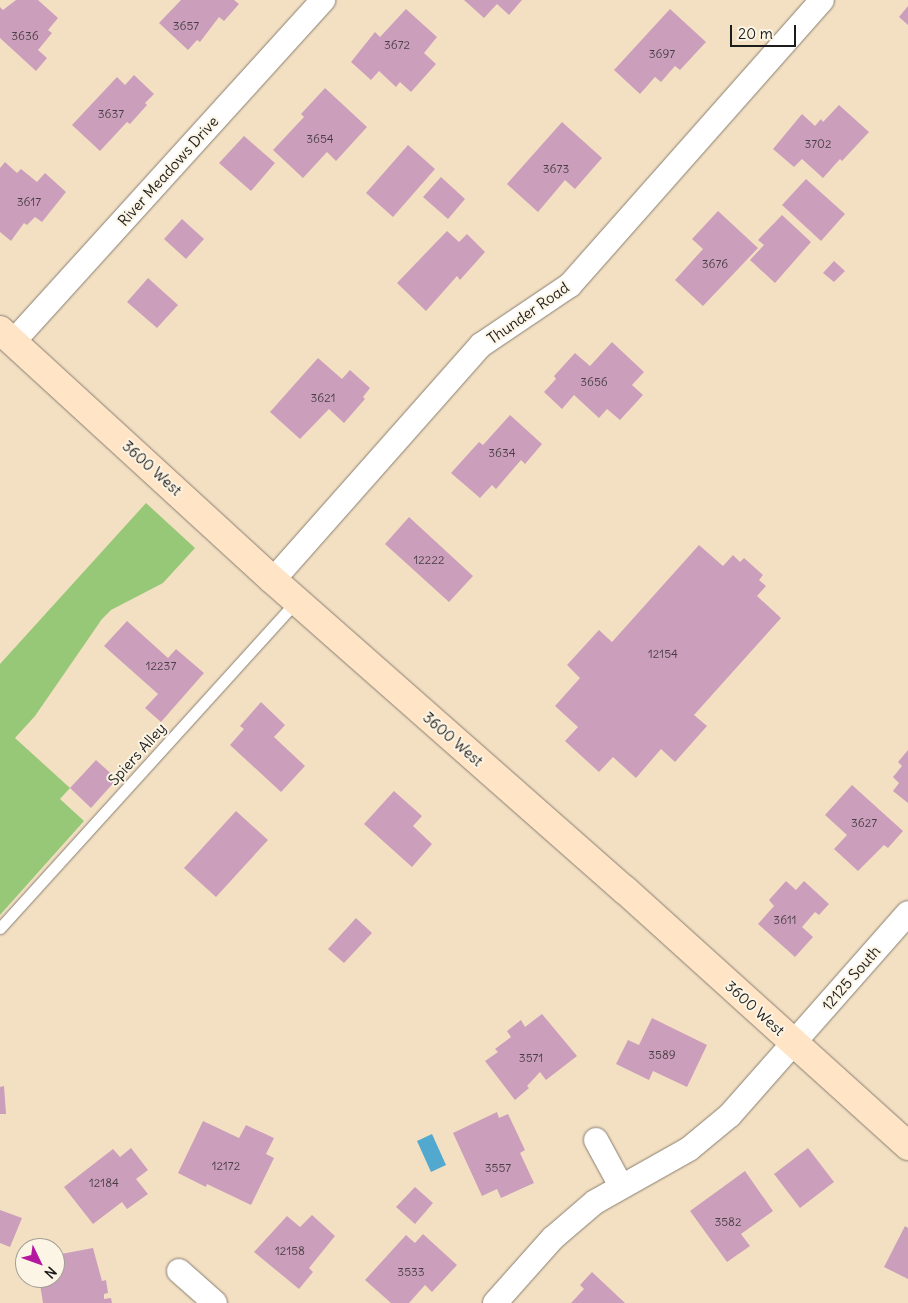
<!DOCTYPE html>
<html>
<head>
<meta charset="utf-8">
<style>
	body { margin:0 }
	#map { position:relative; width:908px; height:1303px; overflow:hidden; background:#f3e0c3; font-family:Delius,sans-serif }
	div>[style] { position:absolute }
	.green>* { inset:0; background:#97c878 }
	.water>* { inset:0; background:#52a8cf }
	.building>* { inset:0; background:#cb9fbb }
	.roads { filter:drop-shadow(0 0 1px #887e70) drop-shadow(0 0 1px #887e70) }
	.service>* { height:11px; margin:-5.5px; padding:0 5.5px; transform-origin:5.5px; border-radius:5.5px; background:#fff }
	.minor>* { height:24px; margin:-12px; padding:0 12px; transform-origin:12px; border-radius:12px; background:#fff }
	.secondary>* { height:28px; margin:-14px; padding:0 14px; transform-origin:14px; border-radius:14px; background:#ffe4c6 }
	span { translate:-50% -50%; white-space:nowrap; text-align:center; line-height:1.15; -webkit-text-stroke:4px #fcf5e5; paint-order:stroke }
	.number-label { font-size:12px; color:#483d44 }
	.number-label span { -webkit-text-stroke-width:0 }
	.street-label { font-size:15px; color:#1c1c1c }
	.north { position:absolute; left:15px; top:1238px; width:50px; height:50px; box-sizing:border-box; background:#fcf5e5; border:1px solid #a29e95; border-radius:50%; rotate:132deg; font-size:14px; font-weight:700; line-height:20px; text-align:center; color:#1c1c1c }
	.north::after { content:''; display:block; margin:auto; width:18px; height:22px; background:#b5179e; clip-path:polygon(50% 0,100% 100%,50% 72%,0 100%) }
	.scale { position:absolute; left:730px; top:25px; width:66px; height:22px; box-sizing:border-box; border:2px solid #1c1c1c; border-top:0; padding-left:6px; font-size:15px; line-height:18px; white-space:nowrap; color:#1c1c1c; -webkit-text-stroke:4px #fcf5e5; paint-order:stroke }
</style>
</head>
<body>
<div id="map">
	<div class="green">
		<div style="clip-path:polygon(146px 503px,195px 548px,163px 583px,111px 610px,102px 619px,35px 716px,15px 738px,70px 788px,60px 799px,84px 821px,0 915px,0 664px)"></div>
	</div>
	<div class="water">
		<div style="clip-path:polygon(432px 1134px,446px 1165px,431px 1172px,417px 1141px)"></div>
	</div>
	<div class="building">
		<div style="clip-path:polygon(16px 0,38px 0,58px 18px,48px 30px,52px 33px,38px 50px,47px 58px,36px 71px,0 38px,0 7px,3px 10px)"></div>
		<div style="clip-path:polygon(181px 0,234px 0,239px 4px,224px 21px,219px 17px,200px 42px,197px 40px,188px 50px,159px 23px)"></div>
		<div style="clip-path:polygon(464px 0,522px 0,509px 15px,497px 4px,484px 18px)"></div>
		<div style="clip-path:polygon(908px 6px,908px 25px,899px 17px)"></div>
		<div style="clip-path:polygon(406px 9px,437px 37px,424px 53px,436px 64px,411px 92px,400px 82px,396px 87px,379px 71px,371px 80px,351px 62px,375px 32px,380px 37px)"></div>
		<div style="clip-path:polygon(670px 9px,706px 42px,680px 70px,675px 66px,661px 82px,655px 77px,640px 94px,614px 70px)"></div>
		<div style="clip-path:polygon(134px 75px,154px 94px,145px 103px,147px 105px,130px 124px,127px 122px,100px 151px,72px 125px,117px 77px,125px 85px)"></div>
		<div style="clip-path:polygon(325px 88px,367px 127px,336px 161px,327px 152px,303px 178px,273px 150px,304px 117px,301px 114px)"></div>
		<div style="clip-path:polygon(839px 105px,869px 132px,842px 161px,840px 159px,823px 178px,802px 159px,794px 167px,773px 149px,802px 114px,815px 126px,821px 119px,823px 122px)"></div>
		<div style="clip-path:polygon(562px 122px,602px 158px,575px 189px,565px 180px,538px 212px,507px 184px)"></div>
		<div style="clip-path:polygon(244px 136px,275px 163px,251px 191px,219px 163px)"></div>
		<div style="clip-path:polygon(408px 145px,435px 169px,393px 217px,366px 193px)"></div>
		<div style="clip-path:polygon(5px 162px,17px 173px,21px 169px,37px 182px,45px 173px,66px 192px,42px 222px,35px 217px,27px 225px,24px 223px,11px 241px,0 232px,0 168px)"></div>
		<div style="clip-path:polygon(441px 177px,465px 199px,448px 219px,423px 197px)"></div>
		<div style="clip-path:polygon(806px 179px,845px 214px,821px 241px,782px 205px)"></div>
		<div style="clip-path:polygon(718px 211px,758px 248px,703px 306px,675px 280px,703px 249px,692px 239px)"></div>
		<div style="clip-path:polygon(782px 215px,811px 242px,775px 283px,750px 260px,764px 245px,758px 240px)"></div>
		<div style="clip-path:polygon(182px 219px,204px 239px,186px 259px,164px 239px)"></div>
		<div style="clip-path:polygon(447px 231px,459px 242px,467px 234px,485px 252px,460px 280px,457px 276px,426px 311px,397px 283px)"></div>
		<div style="clip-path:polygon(834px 261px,845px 271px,834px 282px,823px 273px)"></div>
		<div style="clip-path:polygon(148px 278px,178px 305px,157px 328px,127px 302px)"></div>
		<div style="clip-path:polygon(612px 342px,644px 372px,632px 385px,643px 395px,620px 420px,607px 409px,599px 418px,574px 395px,562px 409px,544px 392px,556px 379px,554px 376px,575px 353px,590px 366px)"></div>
		<div style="clip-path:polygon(318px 358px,342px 379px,350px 370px,370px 388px,363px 397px,365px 399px,344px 423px,329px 409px,300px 439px,270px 412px)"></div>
		<div style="clip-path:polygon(510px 415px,542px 444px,525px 464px,521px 460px,496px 489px,492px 485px,480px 498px,451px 473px,479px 442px,483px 445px)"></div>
		<div style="clip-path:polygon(409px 517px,473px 576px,449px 602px,385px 544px)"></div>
		<div style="clip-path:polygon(699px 545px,723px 566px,733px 555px,740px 562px,744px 558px,763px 575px,759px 580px,766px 586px,757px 596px,781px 618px,694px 715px,707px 726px,675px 762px,661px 749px,636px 778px,613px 757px,599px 772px,565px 741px,578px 727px,555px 706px,580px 678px,567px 665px,599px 630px,612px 642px)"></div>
		<div style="clip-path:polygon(127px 621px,168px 658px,176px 649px,204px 673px,161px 722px,145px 708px,158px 694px,104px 646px)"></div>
		<div style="clip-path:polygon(261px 702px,285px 725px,274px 737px,305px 766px,281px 792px,230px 745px,244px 729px,240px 726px)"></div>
		<div style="clip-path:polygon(908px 750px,908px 803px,893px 791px,899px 783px,893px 777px,902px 766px,898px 762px)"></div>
		<div style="clip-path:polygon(96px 760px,117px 779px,91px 808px,70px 788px)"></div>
		<div style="clip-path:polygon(852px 785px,903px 831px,888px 848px,884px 845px,858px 871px,834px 849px,847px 835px,825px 815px)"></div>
		<div style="clip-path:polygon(394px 791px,422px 816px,413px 826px,432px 844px,412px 867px,364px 824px)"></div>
		<div style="clip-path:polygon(236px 811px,268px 840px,216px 897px,184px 868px)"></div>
		<div style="clip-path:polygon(786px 881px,796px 890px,804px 881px,829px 904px,819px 915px,815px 912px,802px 927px,813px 937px,795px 957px,758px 924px,774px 906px,769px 900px)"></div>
		<div style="clip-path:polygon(356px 918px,372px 933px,344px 963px,328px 949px)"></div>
		<div style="clip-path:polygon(542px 1014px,577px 1056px,546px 1080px,540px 1072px,527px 1086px,529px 1088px,515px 1100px,485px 1061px,498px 1052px,495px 1049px,511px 1037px,507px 1031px,521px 1020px,525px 1027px)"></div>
		<div style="clip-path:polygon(652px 1018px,707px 1045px,687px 1087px,653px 1071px,649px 1080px,616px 1064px,628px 1040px,639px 1045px)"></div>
		<div style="clip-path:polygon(4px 1086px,6px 1114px,0 1114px,0 1087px)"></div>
		<div style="clip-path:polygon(497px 1112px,499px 1118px,508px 1114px,525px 1150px,520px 1153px,534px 1183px,501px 1198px,497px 1189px,482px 1196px,453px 1133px)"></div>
		<div style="clip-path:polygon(203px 1121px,239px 1138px,246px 1125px,274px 1138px,266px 1154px,274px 1158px,251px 1205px,207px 1184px,206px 1187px,178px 1173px)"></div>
		<div style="clip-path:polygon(131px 1148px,148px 1170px,136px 1179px,148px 1194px,127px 1209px,122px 1202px,93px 1224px,64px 1187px,113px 1149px,120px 1157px)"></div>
		<div style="clip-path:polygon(808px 1148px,834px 1182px,800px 1208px,774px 1174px)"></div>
		<div style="clip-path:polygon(745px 1171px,773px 1211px,741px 1234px,750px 1246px,727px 1262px,690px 1211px)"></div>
		<div style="clip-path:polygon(415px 1187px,433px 1203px,415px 1224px,396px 1207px)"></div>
		<div style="clip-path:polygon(0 1210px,22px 1218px,10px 1247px,0 1243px)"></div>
		<div style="clip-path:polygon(312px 1215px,335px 1236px,309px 1268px,313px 1272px,299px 1289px,254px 1252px,287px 1216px,300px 1227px)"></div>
		<div style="clip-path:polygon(905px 1226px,908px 1228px,908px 1279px,884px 1267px)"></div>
		<div style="clip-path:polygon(423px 1234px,457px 1265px,432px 1292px,425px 1285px,409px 1303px,391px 1303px,365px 1280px,406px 1235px,415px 1243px)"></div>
		<div style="clip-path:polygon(93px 1248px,102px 1281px,106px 1280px,108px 1293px,104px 1294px,104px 1299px,111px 1298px,112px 1303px,43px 1303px,39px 1278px,55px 1278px,55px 1269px,63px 1267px,61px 1254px)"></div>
		<div style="clip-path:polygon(592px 1272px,625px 1303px,571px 1303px,584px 1289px,580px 1285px)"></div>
	</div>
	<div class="roads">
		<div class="service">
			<div style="left:0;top:928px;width:442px;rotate:-47.8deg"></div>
		</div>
		<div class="minor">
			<div style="left:13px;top:342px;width:462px;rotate:-47.8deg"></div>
			<div style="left:273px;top:580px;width:314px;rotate:-48.5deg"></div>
			<div style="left:481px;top:345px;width:107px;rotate:-34deg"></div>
			<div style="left:570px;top:285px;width:380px;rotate:-48.5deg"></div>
			<div style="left:596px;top:1140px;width:52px;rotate:61.5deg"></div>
			<div style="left:179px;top:1271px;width:48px;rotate:41.6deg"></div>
			<div style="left:495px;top:1303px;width:87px;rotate:-48.3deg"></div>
			<div style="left:553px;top:1238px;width:55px;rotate:-40.6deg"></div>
			<div style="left:595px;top:1202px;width:108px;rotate:-29.4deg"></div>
			<div style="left:689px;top:1149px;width:53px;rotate:-39.7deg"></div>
			<div style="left:730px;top:1115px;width:269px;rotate:-48.6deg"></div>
		</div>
		<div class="secondary">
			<div style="left:0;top:330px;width:370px;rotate:42.5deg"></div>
			<div style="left:273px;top:580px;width:469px;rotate:41.4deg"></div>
			<div style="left:625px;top:890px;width:382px;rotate:42.1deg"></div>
		</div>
	</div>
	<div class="number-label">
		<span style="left:186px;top:26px">3657</span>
		<span style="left:25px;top:36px">3636</span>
		<span style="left:397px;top:45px">3672</span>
		<span style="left:662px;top:54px">3697</span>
		<span style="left:111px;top:114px">3637</span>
		<span style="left:320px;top:139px">3654</span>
		<span style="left:818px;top:144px">3702</span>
		<span style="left:556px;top:169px">3673</span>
		<span style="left:29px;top:202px">3617</span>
		<span style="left:715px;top:264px">3676</span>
		<span style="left:594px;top:382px">3656</span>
		<span style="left:323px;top:398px">3621</span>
		<span style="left:502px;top:453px">3634</span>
		<span style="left:429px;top:560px">12222</span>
		<span style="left:663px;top:654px">12154</span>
		<span style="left:161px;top:666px">12237</span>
		<span style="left:864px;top:823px">3627</span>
		<span style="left:785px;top:920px">3611</span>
		<span style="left:662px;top:1055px">3589</span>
		<span style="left:531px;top:1058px">3571</span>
		<span style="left:226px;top:1166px">12172</span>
		<span style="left:498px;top:1168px">3557</span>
		<span style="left:104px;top:1183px">12184</span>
		<span style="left:728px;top:1222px">3582</span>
		<span style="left:290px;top:1251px">12158</span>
		<span style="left:411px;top:1272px">3533</span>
	</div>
	<div class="street-label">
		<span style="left:168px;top:171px;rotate:-48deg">River Meadows Drive</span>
		<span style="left:528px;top:313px;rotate:-35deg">Thunder Road</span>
		<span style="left:152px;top:468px;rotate:42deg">3600 West</span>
		<span style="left:453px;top:739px;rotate:41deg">3600 West</span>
		<span style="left:137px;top:754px;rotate:-48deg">Spiers Alley</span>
		<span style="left:851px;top:978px;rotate:-49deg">12125 South</span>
		<span style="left:755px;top:1008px;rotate:42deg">3600 West</span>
	</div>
	<div class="north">N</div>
	<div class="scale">20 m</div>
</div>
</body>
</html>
